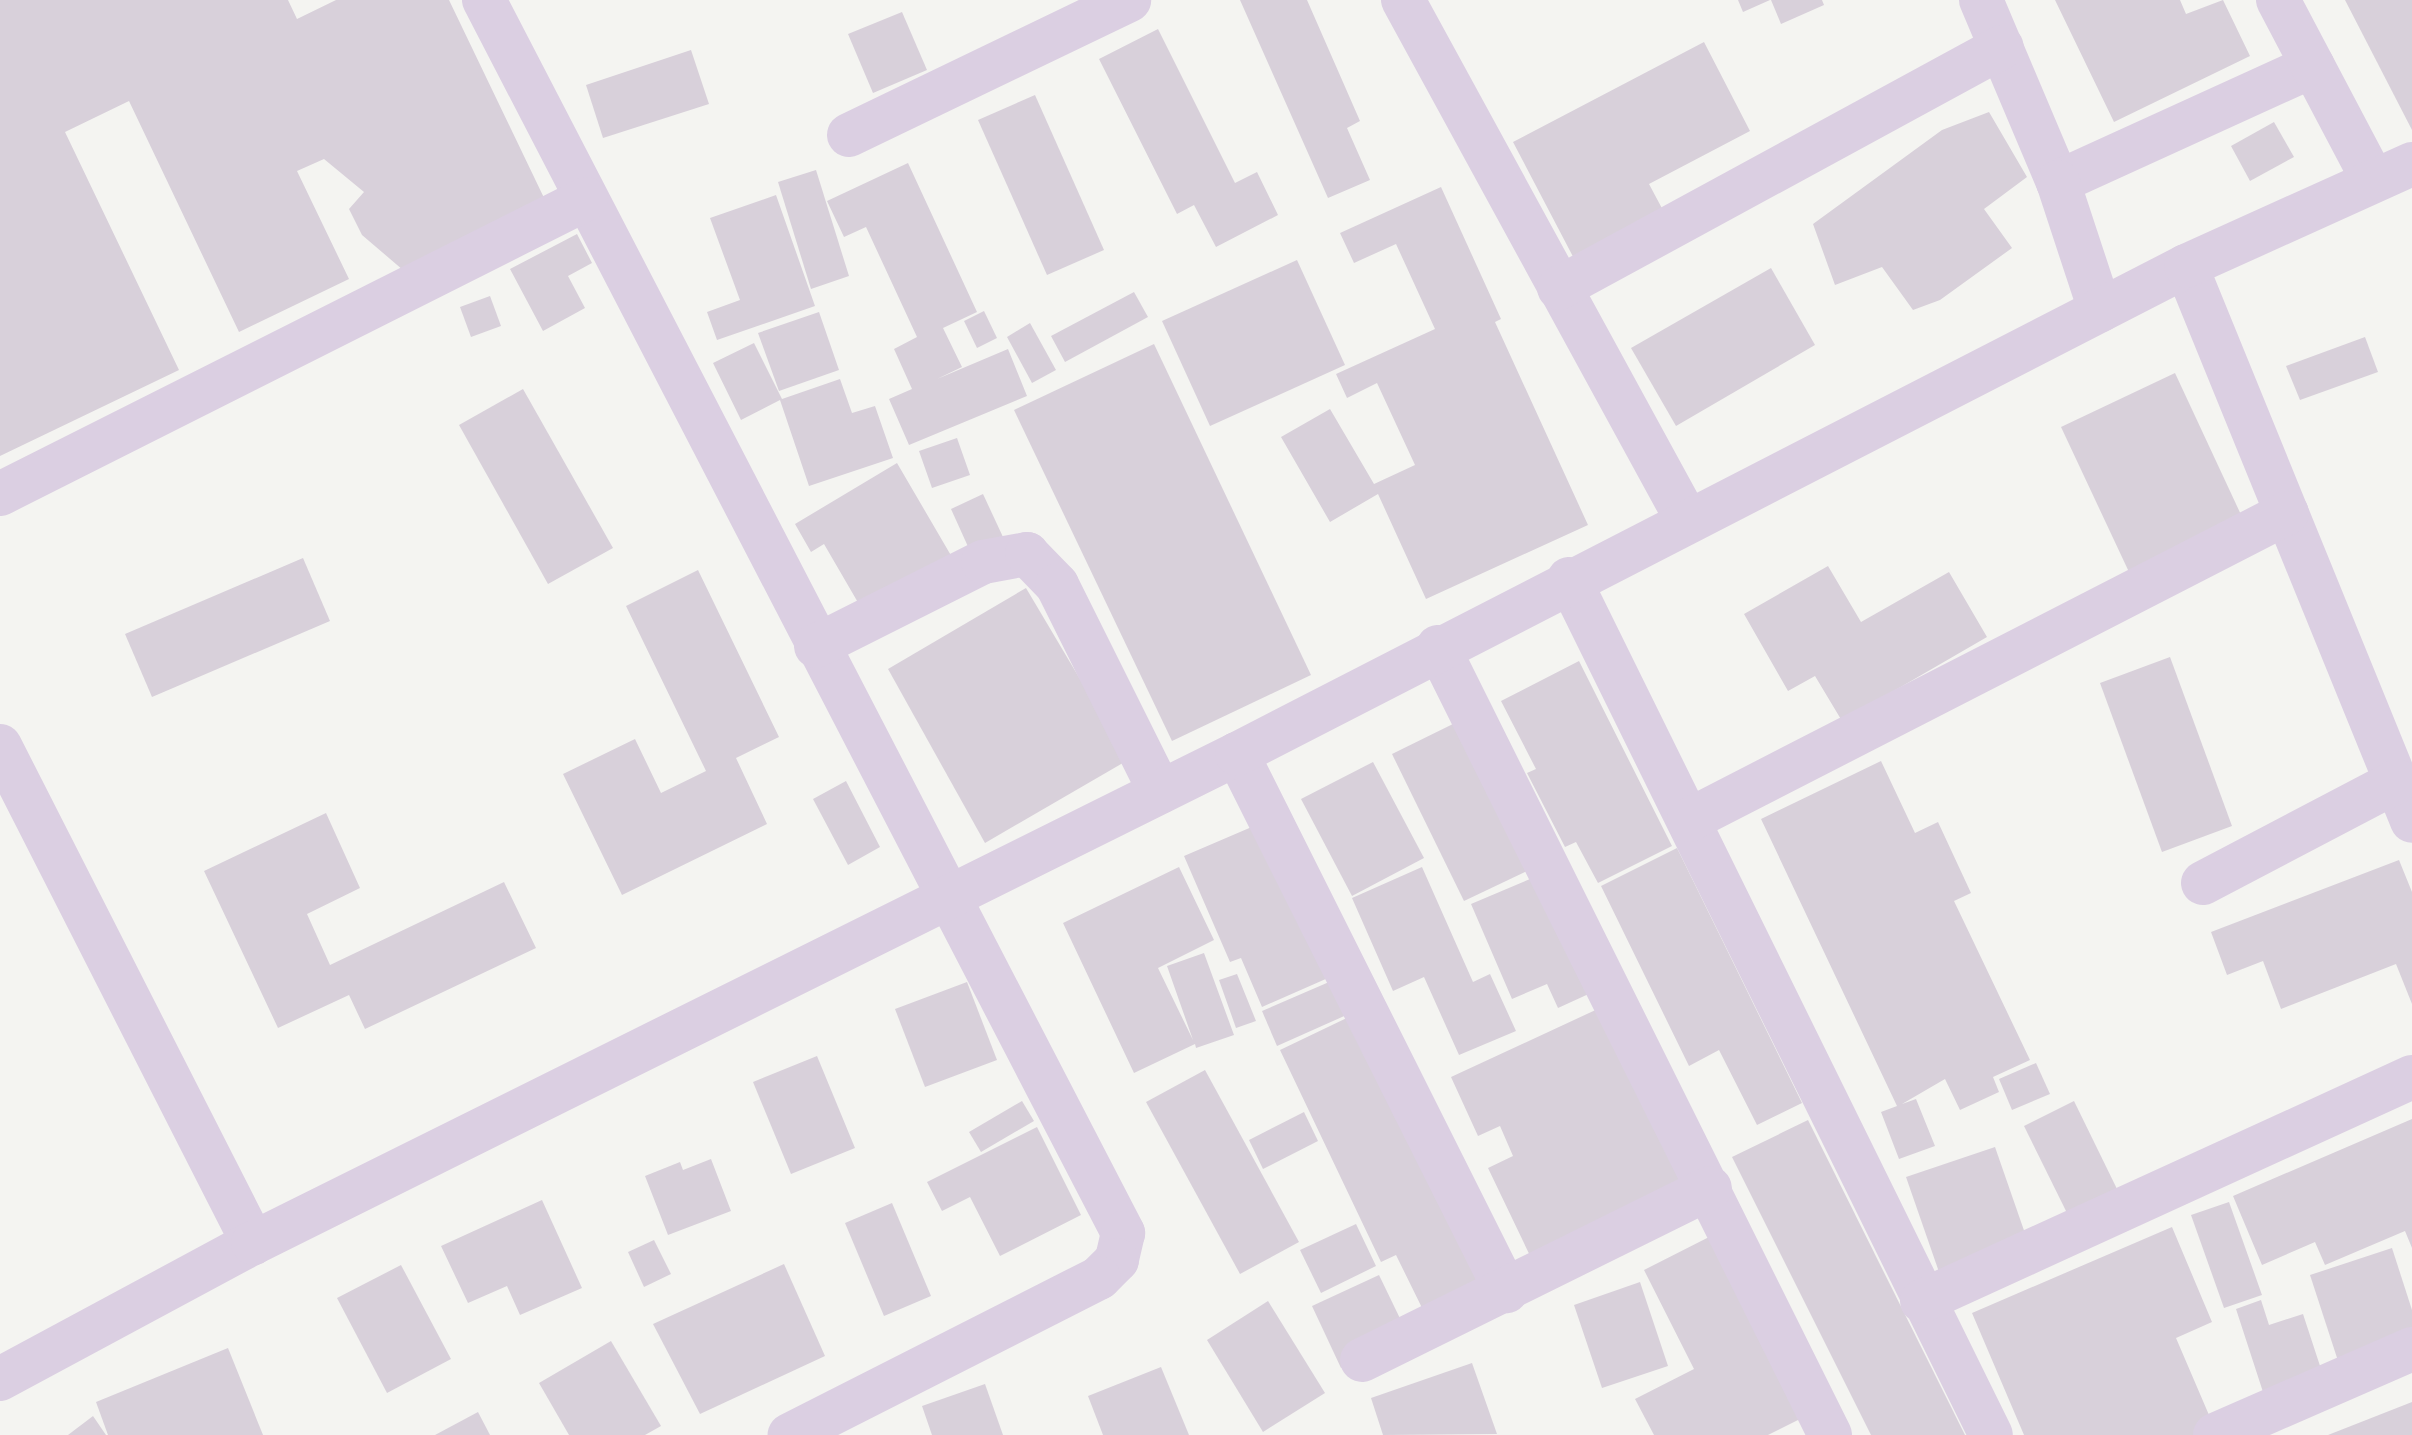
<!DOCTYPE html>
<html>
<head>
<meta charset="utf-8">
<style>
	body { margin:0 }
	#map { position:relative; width:2412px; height:1435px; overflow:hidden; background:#f4f4f1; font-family:"Nunito Sans",sans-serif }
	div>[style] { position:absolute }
	.building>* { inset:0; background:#d8d0da }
	.minor>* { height:44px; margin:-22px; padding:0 22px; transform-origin:22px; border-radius:22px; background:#dbcfe2 }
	span { translate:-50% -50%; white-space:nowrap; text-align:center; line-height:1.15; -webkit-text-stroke:6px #fff; paint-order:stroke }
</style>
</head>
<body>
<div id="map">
	<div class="building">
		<div style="clip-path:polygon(0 0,288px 0,297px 19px,336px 0,449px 0,546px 202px,403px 270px,362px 235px,349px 209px,364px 192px,324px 159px,297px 171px,349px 279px,239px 332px,129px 101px,65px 132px,179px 370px,0 456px)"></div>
		<div style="clip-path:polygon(1240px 0,1307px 0,1360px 121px,1347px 128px,1370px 180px,1328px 198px)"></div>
		<div style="clip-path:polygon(1738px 0,1770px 0,1743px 12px)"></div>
		<div style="clip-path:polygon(1771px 0,1822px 0,1824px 5px,1781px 24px)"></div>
		<div style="clip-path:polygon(2055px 0,2180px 0,2186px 14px,2223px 0,2250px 56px,2114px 122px)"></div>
		<div style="clip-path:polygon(2345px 0,2412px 0,2412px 130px)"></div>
		<div style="clip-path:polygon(902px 12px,927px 70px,873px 93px,848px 34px)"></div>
		<div style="clip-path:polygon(1158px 29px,1235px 183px,1257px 172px,1278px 215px,1216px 247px,1194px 205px,1177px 214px,1099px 59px)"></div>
		<div style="clip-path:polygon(1704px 42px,1750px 131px,1649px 184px,1681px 244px,1591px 291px,1513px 142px)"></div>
		<div style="clip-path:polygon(691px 50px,709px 104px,603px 138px,586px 85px)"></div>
		<div style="clip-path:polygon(1035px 95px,1104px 250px,1047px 275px,978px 120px)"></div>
		<div style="clip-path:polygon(1989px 112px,2027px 177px,1984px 209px,2012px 248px,1940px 300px,1913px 310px,1882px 267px,1835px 285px,1813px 224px,1942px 130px)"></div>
		<div style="clip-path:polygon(2274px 122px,2294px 157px,2250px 181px,2231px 146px)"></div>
		<div style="clip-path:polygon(908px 163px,977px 312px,943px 328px,962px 367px,937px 379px,1008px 349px,1027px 396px,909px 445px,889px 399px,912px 389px,894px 349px,917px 337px,866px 227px,844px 237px,827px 201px)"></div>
		<div style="clip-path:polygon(816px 170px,849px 276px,811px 289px,778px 182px)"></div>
		<div style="clip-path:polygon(1441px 187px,1501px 319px,1495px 322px,1588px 525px,1426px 599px,1378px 494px,1330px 522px,1281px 437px,1330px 409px,1374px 484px,1415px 465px,1377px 383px,1347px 398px,1336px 374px,1435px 329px,1396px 244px,1354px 263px,1340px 233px)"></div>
		<div style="clip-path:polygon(776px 195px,815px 306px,717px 340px,707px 312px,740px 300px,710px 218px)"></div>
		<div style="clip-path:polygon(577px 234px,592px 263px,568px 276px,585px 308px,543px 331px,510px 269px)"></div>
		<div style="clip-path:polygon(1297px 260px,1345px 365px,1210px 426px,1162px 321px)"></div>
		<div style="clip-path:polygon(1771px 268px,1815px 345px,1676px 426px,1631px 348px)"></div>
		<div style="clip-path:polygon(1134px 292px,1148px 317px,1065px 362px,1051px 336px)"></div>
		<div style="clip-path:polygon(490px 296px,501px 326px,471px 337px,460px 307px)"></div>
		<div style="clip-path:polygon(984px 311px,997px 338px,977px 348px,964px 321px)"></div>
		<div style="clip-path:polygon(819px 312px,839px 370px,779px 391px,758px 333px)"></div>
		<div style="clip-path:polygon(1030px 323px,1056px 370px,1032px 383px,1007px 337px)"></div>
		<div style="clip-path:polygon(2365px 337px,2378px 372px,2300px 400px,2286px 366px)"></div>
		<div style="clip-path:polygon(754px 343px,782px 399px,840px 379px,852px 413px,875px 406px,893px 458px,809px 486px,780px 400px,741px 420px,713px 363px)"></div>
		<div style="clip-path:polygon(1154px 344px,1311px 675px,1172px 741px,1014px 410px)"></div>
		<div style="clip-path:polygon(2175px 373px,2243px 519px,2129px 572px,2061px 427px)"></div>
		<div style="clip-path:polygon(523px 389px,613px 548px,548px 584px,459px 425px)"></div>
		<div style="clip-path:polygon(957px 438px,970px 475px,932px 488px,919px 451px)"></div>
		<div style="clip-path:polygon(897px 463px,956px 564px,867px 618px,824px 544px,811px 552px,795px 524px)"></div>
		<div style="clip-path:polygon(983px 494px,1003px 537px,970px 551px,951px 509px)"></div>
		<div style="clip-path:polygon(303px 558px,330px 621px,152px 697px,125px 634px)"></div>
		<div style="clip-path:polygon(1828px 566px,1861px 622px,1949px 572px,1987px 637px,1842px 721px,1815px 676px,1788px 691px,1744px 614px)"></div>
		<div style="clip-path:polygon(698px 570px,779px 737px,736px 758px,767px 824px,622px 895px,563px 774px,635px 739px,661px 793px,706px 771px,626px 606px)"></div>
		<div style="clip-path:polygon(1026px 588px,1128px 760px,985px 843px,888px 669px)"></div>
		<div style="clip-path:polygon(2170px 657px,2232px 826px,2162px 852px,2100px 683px)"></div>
		<div style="clip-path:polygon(1579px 661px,1672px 846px,1598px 883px,1576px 842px,1565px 847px,1527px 773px,1536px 769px,1501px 701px)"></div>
		<div style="clip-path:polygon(1457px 722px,1529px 870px,1464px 901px,1392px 754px)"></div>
		<div style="clip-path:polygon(1881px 761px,1915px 833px,1938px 822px,1971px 893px,1954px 901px,2030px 1060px,1993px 1077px,1999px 1092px,1960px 1110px,1945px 1079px,1902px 1104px,1916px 1099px,1935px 1146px,1899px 1159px,1881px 1112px,1897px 1106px,1761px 819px)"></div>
		<div style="clip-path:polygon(1373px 762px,1424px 858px,1352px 896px,1301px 799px)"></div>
		<div style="clip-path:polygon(846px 781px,880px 847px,848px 865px,813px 799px)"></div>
		<div style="clip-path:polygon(326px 813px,360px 888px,307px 914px,330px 965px,504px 882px,536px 948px,365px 1029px,349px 995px,278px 1028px,204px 871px)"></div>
		<div style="clip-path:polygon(1261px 823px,1328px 978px,1262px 1007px,1241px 958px,1230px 962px,1184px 856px)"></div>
		<div style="clip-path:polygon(1677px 848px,1802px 1103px,1757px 1125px,1719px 1050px,1689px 1066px,1601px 886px)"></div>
		<div style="clip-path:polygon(2399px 860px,2412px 892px,2412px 1004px,2396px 964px,2281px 1009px,2263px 961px,2227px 975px,2211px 932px)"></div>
		<div style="clip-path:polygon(1179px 867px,1214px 940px,1158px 968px,1193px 1040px,1167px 966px,1204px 953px,1234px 1035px,1196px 1048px,1195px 1044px,1134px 1073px,1063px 923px)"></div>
		<div style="clip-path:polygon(1422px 867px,1473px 982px,1490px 974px,1516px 1031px,1459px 1055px,1424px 977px,1393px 991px,1352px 898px)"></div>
		<div style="clip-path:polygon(1542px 874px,1593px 992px,1558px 1008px,1547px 984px,1512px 999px,1471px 904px)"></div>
		<div style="clip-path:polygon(1237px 974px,1256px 1021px,1236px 1028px,1219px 980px)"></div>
		<div style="clip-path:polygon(1336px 979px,1351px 1013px,1277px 1046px,1262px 1011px)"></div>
		<div style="clip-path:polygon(967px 982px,997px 1060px,925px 1087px,895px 1009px)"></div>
		<div style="clip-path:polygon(1602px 1007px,1687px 1186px,1534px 1264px,1488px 1168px,1513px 1156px,1500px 1126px,1478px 1136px,1451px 1077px)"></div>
		<div style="clip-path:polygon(1353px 1015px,1484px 1291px,1427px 1318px,1396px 1255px,1381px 1262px,1280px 1050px)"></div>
		<div style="clip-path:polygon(817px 1056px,855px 1148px,791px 1174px,753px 1082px)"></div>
		<div style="clip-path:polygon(2036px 1063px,2050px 1094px,2012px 1110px,1999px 1079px)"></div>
		<div style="clip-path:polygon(1205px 1070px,1299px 1242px,1240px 1274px,1146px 1102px)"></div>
		<div style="clip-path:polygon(1022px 1101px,1034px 1121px,981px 1152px,969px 1132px)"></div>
		<div style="clip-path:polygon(2074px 1101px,2117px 1189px,2067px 1213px,2024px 1126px)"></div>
		<div style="clip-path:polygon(1304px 1112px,1318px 1141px,1263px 1169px,1249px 1140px)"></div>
		<div style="clip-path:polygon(2412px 1119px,2412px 1248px,2405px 1231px,2325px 1265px,2315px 1242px,2262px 1265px,2233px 1196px)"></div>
		<div style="clip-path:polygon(1808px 1120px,1965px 1435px,1871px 1435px,1732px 1157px)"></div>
		<div style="clip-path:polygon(1037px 1127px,1081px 1215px,1000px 1256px,970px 1197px,942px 1211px,927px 1182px)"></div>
		<div style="clip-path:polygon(1995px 1147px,2028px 1242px,1939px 1272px,1906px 1177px)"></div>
		<div style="clip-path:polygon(711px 1159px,731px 1211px,668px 1235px,645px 1176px,680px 1162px,683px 1170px)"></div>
		<div style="clip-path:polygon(542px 1200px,582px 1288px,520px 1315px,507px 1286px,468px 1303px,441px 1246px)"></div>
		<div style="clip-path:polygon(2229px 1202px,2262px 1295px,2224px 1308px,2191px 1215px)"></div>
		<div style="clip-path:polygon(892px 1203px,931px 1296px,884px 1316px,845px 1223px)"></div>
		<div style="clip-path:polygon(1356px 1224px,1376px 1266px,1321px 1293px,1300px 1250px)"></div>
		<div style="clip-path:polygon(2172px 1227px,2212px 1322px,2176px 1338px,2215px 1429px,2202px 1435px,2024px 1435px,1972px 1313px)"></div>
		<div style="clip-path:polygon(1713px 1235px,1804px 1417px,1768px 1435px,1654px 1435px,1635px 1399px,1694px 1369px,1644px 1270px)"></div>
		<div style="clip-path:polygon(654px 1240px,671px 1274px,644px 1287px,628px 1252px)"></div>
		<div style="clip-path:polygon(2392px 1248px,2412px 1310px,2412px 1344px,2340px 1367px,2310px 1275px)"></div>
		<div style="clip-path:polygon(784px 1264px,825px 1356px,700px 1414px,653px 1324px)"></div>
		<div style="clip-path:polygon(401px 1265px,451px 1359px,387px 1393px,337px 1298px)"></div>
		<div style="clip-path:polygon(1379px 1275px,1408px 1335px,1341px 1368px,1312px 1306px)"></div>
		<div style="clip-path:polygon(1640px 1282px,1668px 1366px,1602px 1388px,1574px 1305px)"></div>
		<div style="clip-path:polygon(2261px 1300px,2269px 1325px,2303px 1314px,2322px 1372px,2263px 1392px,2236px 1309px)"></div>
		<div style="clip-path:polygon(1268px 1301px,1325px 1393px,1263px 1432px,1207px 1340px)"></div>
		<div style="clip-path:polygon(611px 1341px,661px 1426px,645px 1435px,569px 1435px,539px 1383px)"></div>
		<div style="clip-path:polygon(228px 1348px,263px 1435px,108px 1435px,96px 1402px)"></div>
		<div style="clip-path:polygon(1472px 1363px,1497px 1434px,1383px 1435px,1371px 1398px)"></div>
		<div style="clip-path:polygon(1161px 1367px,1189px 1435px,1103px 1435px,1088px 1396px)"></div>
		<div style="clip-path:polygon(985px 1384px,1003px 1435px,932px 1435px,922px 1406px)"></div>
		<div style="clip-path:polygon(2412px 1402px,2412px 1435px,2328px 1435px)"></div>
		<div style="clip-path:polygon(478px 1412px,490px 1435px,435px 1435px)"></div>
		<div style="clip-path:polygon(93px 1416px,106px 1435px,68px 1435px)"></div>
	</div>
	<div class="minor">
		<div style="left:484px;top:0;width:1389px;rotate:62.6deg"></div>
		<div style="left:1123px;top:1233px;width:28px;rotate:103deg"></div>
		<div style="left:1117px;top:1260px;width:25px;rotate:135deg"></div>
		<div style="left:1099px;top:1278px;width:347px;rotate:153.1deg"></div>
		<div style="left:1403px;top:0;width:592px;rotate:61.36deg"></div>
		<div style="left:1981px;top:0;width:198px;rotate:67.1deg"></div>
		<div style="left:2058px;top:182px;width:280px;rotate:-24.5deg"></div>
		<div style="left:2278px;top:0;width:201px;rotate:62.2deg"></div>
		<div style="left:849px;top:135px;width:311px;rotate:-25.7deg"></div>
		<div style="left:2058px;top:182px;width:135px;rotate:71.8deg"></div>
		<div style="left:2186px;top:266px;width:599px;rotate:67.84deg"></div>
		<div style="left:1559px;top:288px;width:504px;rotate:-28.55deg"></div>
		<div style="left:0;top:494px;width:656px;rotate:-26.72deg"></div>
		<div style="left:1569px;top:579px;width:954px;rotate:63.76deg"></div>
		<div style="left:816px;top:646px;width:187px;rotate:-26.7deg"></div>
		<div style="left:983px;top:562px;width:45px;rotate:-10.3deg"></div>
		<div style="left:1027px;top:554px;width:43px;rotate:45.9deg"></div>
		<div style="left:1057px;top:585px;width:231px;rotate:63.5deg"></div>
		<div style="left:1438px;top:647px;width:880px;rotate:63.55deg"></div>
		<div style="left:0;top:746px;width:558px;rotate:63.02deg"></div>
		<div style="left:1237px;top:754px;width:601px;rotate:63.39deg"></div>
		<div style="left:1689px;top:820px;width:672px;rotate:-27.17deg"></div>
		<div style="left:2203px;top:883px;width:219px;rotate:-27.7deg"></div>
		<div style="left:1922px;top:1301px;width:539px;rotate:-24.57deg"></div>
		<div style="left:1362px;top:1360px;width:388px;rotate:-26.3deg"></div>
		<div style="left:0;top:1379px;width:287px;rotate:-28.3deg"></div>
		<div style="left:253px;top:1243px;width:1099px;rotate:-26.43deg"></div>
		<div style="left:1237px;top:754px;width:1067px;rotate:-27.21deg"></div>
		<div style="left:2186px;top:266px;width:248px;rotate:-24.3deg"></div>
		<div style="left:2215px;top:1435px;width:215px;rotate:-23.6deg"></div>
	</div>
</div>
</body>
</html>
